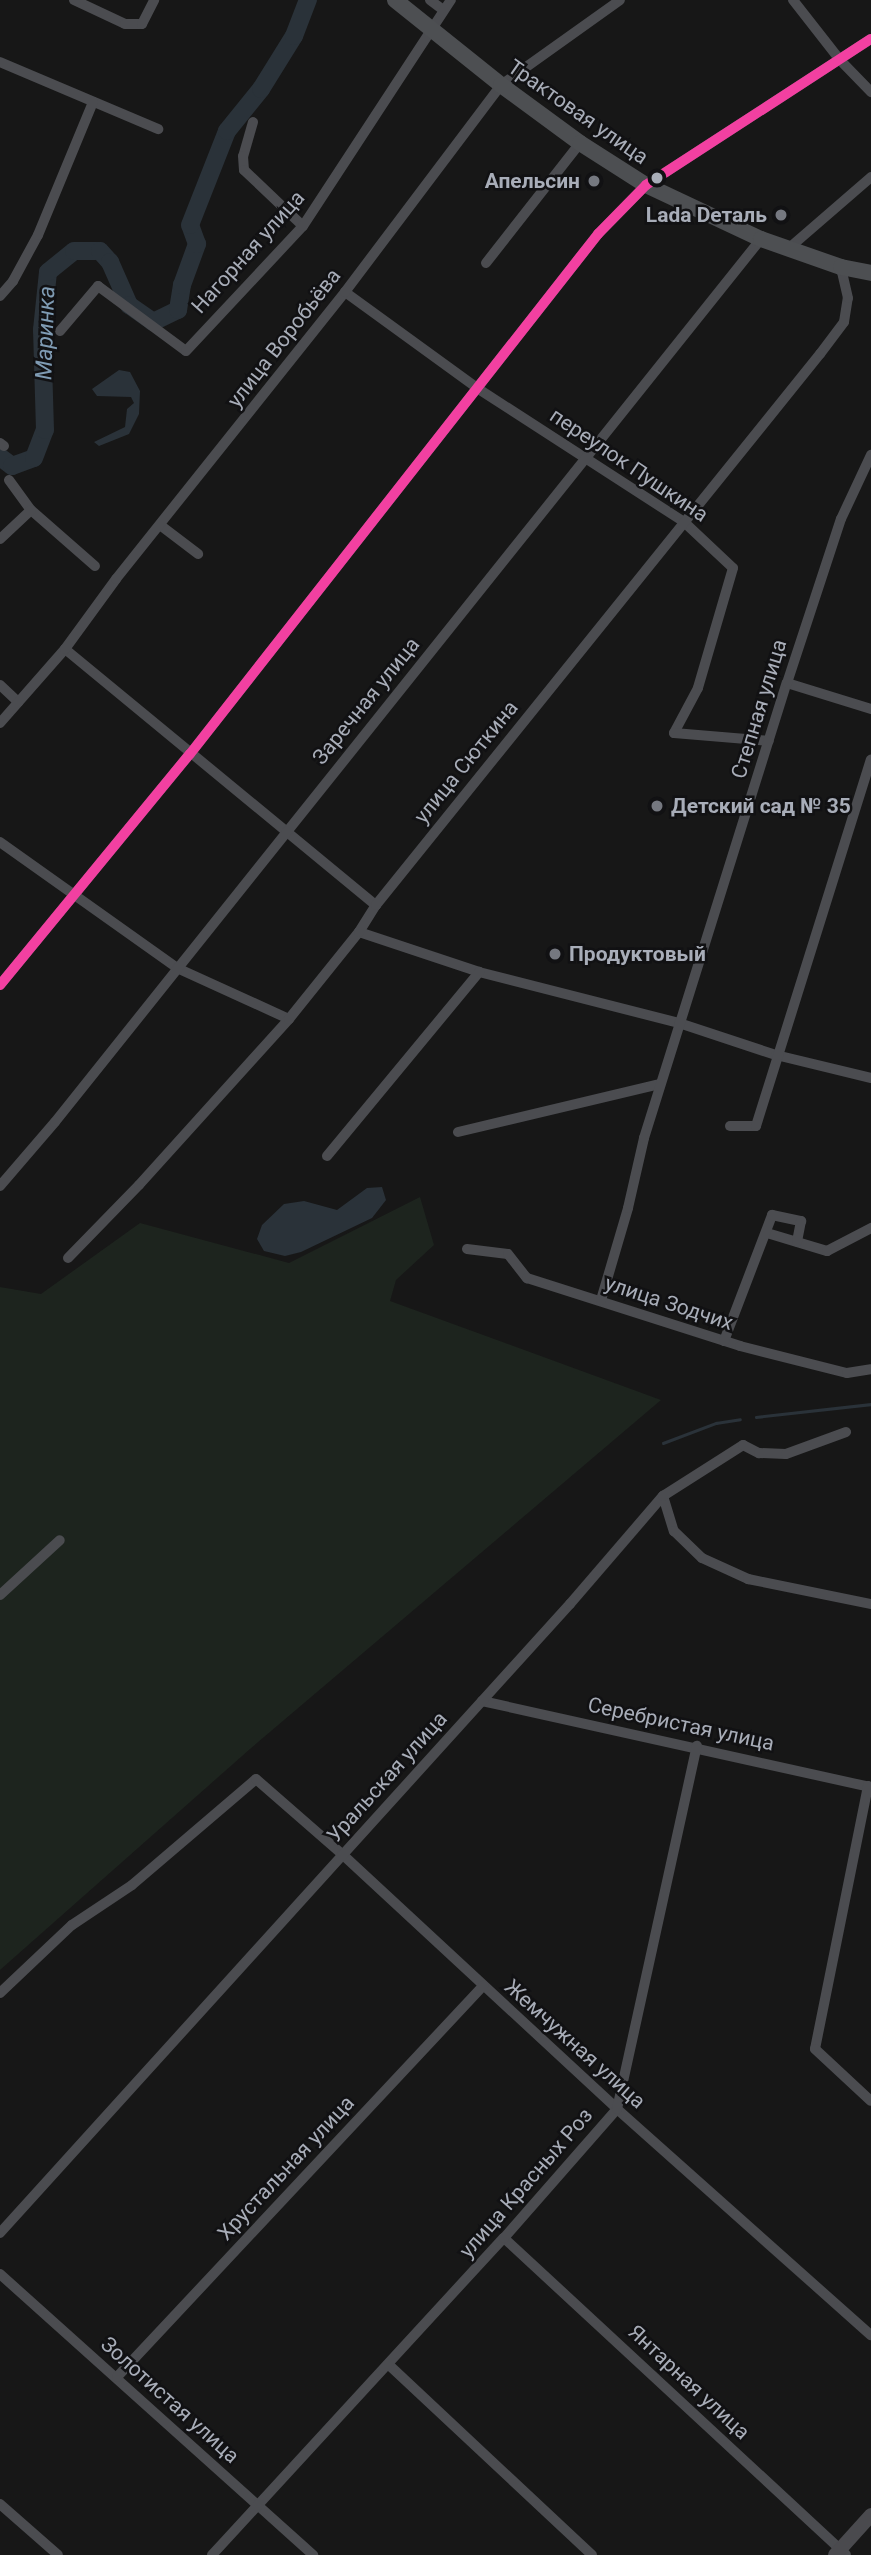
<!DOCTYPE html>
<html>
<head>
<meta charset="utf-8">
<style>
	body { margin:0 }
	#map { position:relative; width:871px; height:2555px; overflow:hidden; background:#171717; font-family:Roboto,sans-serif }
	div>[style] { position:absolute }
	.green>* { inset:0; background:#1d241e }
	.water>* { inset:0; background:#2a3239 }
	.stream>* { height:2.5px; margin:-1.25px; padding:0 1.25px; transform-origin:1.25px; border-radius:1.25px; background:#2a3239 }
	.river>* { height:18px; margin:-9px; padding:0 9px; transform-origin:9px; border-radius:9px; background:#2a3239 }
	.street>* { height:10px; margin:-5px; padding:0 5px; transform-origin:5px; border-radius:5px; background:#4b4c50 }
	.secondary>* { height:14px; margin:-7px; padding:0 7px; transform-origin:7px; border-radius:7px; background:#4a4a4e }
	.primary>* { height:16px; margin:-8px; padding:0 8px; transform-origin:8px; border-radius:8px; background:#4d4f52 }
	.bus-1>* { height:10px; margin:-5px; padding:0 5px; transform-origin:5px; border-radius:5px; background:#f240a1 }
	.dots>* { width:19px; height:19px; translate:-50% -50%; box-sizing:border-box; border:4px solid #111113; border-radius:50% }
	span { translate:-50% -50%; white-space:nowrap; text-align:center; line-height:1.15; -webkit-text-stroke:5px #111113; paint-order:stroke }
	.street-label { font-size:21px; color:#a8adb8 }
	.poi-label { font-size:21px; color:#a8adb8; font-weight:700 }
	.right { translate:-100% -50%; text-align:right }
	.left { translate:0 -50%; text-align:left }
	.water-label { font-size:23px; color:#7f9bb3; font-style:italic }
</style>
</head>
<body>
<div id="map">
	<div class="green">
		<div style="clip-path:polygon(420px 1197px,434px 1245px,396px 1280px,390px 1301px,661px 1400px,250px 1749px,0 1970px,0 1287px,41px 1294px,140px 1223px,289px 1263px)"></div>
	</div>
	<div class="water">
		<div style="clip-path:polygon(119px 370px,130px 372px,140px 391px,139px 414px,129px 434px,99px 446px,94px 442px,125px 427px,127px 409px,134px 403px,131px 397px,97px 396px,92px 389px)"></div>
		<div style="clip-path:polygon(382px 1187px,386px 1200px,372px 1218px,301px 1252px,285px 1256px,264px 1251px,257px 1239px,262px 1225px,284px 1204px,304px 1201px,337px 1210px,367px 1188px)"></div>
	</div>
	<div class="stream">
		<div style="left:756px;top:1417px;width:116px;rotate:-6.4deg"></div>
		<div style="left:663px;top:1443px;width:57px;rotate:-20.7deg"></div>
		<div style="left:716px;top:1423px;width:24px;rotate:-9deg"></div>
	</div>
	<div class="river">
		<div style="left:0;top:457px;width:15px;rotate:37deg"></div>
		<div style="left:12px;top:466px;width:23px;rotate:-20deg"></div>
		<div style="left:34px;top:458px;width:30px;rotate:-69deg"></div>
		<div style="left:45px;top:430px;width:100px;rotate:-91.7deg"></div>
		<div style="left:42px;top:330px;width:58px;rotate:-84.1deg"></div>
		<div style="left:48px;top:272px;width:33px;rotate:-39deg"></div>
		<div style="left:74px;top:251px;width:26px"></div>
		<div style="left:100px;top:251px;width:15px;rotate:48deg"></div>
		<div style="left:110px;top:262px;width:47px;rotate:66.2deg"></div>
		<div style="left:129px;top:305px;width:29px;rotate:35deg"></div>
		<div style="left:153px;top:322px;width:28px;rotate:-26deg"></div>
		<div style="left:178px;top:310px;width:25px;rotate:-81deg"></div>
		<div style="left:182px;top:285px;width:44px;rotate:-69.9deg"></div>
		<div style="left:197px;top:244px;width:20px;rotate:-110deg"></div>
		<div style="left:190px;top:225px;width:101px;rotate:-68.5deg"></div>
		<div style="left:227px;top:131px;width:54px;rotate:-51deg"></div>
		<div style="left:261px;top:89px;width:62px;rotate:-58.1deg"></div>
		<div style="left:294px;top:36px;width:39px;rotate:-69deg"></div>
	</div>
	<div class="street">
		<div style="left:74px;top:0;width:56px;rotate:25.2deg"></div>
		<div style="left:125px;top:24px;width:17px"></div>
		<div style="left:142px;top:24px;width:27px;rotate:-63deg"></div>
		<div style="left:430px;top:0;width:15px;rotate:37deg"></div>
		<div style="left:793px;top:0;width:76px;rotate:51.9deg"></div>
		<div style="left:840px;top:60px;width:45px;rotate:45.9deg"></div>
		<div style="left:0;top:62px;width:172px;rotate:23deg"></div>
		<div style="left:253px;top:122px;width:35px;rotate:106deg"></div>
		<div style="left:243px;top:156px;width:14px;rotate:86deg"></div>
		<div style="left:244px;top:170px;width:81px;rotate:43.5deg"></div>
		<div style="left:788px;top:249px;width:110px;rotate:-40.9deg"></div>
		<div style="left:486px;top:263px;width:152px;rotate:-51.9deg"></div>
		<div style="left:345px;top:292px;width:163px;rotate:36deg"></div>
		<div style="left:477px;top:388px;width:247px;rotate:32.9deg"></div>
		<div style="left:684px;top:522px;width:67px;rotate:43.2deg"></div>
		<div style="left:733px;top:568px;width:125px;rotate:106.3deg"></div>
		<div style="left:698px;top:688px;width:51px;rotate:118.1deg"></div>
		<div style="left:674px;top:733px;width:95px;rotate:4.8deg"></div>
		<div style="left:0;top:296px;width:20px;rotate:-49deg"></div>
		<div style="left:13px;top:281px;width:52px;rotate:-61.5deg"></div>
		<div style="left:38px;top:235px;width:144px;rotate:-67.5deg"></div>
		<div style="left:60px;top:331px;width:59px;rotate:-49.8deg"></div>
		<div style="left:98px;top:286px;width:109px;rotate:36.5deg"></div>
		<div style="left:186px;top:351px;width:171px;rotate:-46.9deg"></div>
		<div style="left:303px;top:226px;width:270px;rotate:-56.8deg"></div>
		<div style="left:0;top:443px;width:5px;rotate:37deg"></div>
		<div style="left:9px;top:480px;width:37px;rotate:54deg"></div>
		<div style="left:31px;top:510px;width:85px;rotate:41.2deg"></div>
		<div style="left:160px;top:525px;width:48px;rotate:37.3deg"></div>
		<div style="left:0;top:539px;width:42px;rotate:-43.1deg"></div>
		<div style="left:65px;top:649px;width:403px;rotate:39.5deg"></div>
		<div style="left:787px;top:683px;width:88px;rotate:17.2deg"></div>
		<div style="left:0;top:685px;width:25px;rotate:43deg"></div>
		<div style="left:0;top:723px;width:98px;rotate:-48.7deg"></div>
		<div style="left:65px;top:649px;width:87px;rotate:-53.9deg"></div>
		<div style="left:116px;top:579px;width:367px;rotate:-51.4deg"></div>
		<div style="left:345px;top:292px;width:259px;rotate:-53deg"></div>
		<div style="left:501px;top:85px;width:146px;rotate:-35.5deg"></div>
		<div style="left:0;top:842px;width:217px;rotate:35.4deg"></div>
		<div style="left:177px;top:968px;width:123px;rotate:24.5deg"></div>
		<div style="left:359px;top:932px;width:126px;rotate:18.4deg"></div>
		<div style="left:479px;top:972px;width:206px;rotate:14.3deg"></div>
		<div style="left:679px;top:1023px;width:102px;rotate:18.3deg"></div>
		<div style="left:776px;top:1055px;width:98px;rotate:13.6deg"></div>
		<div style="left:0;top:985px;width:299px;rotate:-50.6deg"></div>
		<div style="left:190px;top:754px;width:661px;rotate:-51.88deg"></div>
		<div style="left:598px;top:234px;width:69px;rotate:-45.6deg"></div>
		<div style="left:646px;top:185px;width:268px;rotate:-33deg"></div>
		<div style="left:730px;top:1126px;width:26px"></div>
		<div style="left:756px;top:1126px;width:384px;rotate:-72.6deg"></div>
		<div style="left:458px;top:1132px;width:208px;rotate:-13.4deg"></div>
		<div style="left:327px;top:1156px;width:239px;rotate:-50.4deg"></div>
		<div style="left:0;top:1186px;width:84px;rotate:-49.3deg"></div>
		<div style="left:55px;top:1122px;width:1131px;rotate:-51.36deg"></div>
		<div style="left:767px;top:1233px;width:63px;rotate:16.7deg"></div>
		<div style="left:827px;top:1251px;width:50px;rotate:-27.6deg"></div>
		<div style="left:467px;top:1249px;width:41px;rotate:7deg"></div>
		<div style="left:508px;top:1254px;width:31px;rotate:52deg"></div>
		<div style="left:527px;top:1278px;width:224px;rotate:17.7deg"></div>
		<div style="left:740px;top:1346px;width:110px;rotate:14.2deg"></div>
		<div style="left:847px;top:1373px;width:24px;rotate:-9deg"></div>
		<div style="left:68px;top:1258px;width:102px;rotate:-45.8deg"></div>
		<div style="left:139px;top:1185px;width:224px;rotate:-47.9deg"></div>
		<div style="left:289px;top:1019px;width:112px;rotate:-51.2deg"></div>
		<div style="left:359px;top:932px;width:32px;rotate:-58deg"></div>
		<div style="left:376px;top:905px;width:708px;rotate:-51.14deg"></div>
		<div style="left:820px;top:354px;width:40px;rotate:-53deg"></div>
		<div style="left:844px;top:322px;width:24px;rotate:-81deg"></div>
		<div style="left:848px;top:298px;width:32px;rotate:-103deg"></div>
		<div style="left:601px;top:1300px;width:96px;rotate:-73.6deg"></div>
		<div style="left:628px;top:1208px;width:72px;rotate:-77.1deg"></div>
		<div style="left:644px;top:1138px;width:477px;rotate:-72.6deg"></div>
		<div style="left:787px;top:683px;width:173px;rotate:-71.8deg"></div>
		<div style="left:841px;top:519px;width:71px;rotate:-64.9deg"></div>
		<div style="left:724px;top:1341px;width:135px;rotate:-69.1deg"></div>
		<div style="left:772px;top:1215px;width:30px;rotate:12deg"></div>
		<div style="left:801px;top:1221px;width:21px;rotate:101deg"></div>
		<div style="left:663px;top:1496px;width:37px;rotate:73deg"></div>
		<div style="left:674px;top:1531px;width:39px;rotate:44deg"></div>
		<div style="left:702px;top:1558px;width:51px;rotate:24.5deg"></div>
		<div style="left:748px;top:1579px;width:126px;rotate:11.5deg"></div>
		<div style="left:0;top:1595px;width:81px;rotate:-42.5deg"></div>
		<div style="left:482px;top:1701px;width:398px;rotate:12.5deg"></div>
		<div style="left:868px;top:1786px;width:268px;rotate:101.4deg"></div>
		<div style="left:815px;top:2049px;width:76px;rotate:42.9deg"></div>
		<div style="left:0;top:1993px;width:99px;rotate:-43.4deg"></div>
		<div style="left:72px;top:1925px;width:72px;rotate:-33.7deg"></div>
		<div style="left:132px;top:1885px;width:163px;rotate:-40.5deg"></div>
		<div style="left:256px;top:1779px;width:114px;rotate:41.1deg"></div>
		<div style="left:342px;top:1854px;width:375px;rotate:42.8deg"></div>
		<div style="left:617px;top:2109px;width:340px;rotate:41.7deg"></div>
		<div style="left:0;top:2233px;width:849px;rotate:-47.82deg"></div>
		<div style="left:570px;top:1604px;width:143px;rotate:-49.3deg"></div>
		<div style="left:663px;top:1496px;width:95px;rotate:-32.5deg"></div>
		<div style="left:743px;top:1445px;width:18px;rotate:27deg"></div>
		<div style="left:759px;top:1453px;width:27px;rotate:2deg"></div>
		<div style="left:786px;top:1454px;width:64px;rotate:-20.1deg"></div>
		<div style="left:504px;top:2238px;width:466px;rotate:42.8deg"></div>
		<div style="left:0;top:2274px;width:421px;rotate:41.9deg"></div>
		<div style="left:389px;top:2365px;width:278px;rotate:43.1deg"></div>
		<div style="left:117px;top:2377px;width:536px;rotate:-46.89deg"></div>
		<div style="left:0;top:2504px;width:77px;rotate:41.3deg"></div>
		<div style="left:212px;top:2555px;width:431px;rotate:-47.4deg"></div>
		<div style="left:504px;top:2238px;width:171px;rotate:-48.8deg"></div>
		<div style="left:617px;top:2109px;width:372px;rotate:-77.6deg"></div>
	</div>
	<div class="secondary">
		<div style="left:835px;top:2555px;width:54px;rotate:-48deg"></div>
	</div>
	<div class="primary">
		<div style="left:395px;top:0;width:136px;rotate:38.7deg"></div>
		<div style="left:501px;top:85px;width:98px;rotate:36.3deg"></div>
		<div style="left:580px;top:143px;width:78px;rotate:32.5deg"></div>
		<div style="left:646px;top:185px;width:127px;rotate:25.2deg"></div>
		<div style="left:761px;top:239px;width:85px;rotate:19.3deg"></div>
		<div style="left:841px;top:267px;width:31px;rotate:11deg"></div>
	</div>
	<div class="bus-1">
		<div style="left:0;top:985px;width:299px;rotate:-50.6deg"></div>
		<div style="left:190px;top:754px;width:661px;rotate:-51.88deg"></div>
		<div style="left:598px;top:234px;width:69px;rotate:-45.6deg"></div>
		<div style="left:646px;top:185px;width:268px;rotate:-33deg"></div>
	</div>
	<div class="dots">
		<div style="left:657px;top:178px;background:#a8adb8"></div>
		<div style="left:594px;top:181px;background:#757880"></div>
		<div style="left:781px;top:215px;background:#757880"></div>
		<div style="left:657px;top:806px;background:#757880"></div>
		<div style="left:555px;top:954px;background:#757880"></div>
	</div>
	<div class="street-label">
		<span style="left:578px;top:112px;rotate:35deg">Трактовая улица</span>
		<span style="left:248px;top:252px;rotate:-48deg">Нагорная улица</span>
		<span style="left:284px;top:338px;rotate:-52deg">улица Воробьёва</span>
		<span style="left:629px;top:465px;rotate:34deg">переулок Пушкина</span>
		<span style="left:366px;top:701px;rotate:-51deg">Заречная улица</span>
		<span style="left:759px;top:709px;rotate:-73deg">Степная улица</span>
		<span style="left:466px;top:762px;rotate:-51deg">улица Сюткина</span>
		<span style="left:669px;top:1303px;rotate:18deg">улица Зодчих</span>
		<span style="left:681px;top:1724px;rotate:12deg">Серебристая улица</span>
		<span style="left:387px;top:1777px;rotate:-48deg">Уральская улица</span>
		<span style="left:575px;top:2044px;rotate:42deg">Жемчужная улица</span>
		<span style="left:286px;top:2168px;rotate:-47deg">Хрустальная улица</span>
		<span style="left:526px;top:2183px;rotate:-49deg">улица Красных Роз</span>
		<span style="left:689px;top:2382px;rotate:43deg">Янтарная улица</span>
		<span style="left:170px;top:2400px;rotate:42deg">Золотистая улица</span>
	</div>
	<div class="poi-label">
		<span class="right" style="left:580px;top:181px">Апельсин</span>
		<span class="right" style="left:767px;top:215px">Lada Dеталь</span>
		<span class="left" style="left:671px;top:806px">Детский сад № 35</span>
		<span class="left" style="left:569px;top:954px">Продуктовый</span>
	</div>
	<div class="water-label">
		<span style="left:46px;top:333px;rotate:-88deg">Маринка</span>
	</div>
</div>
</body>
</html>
